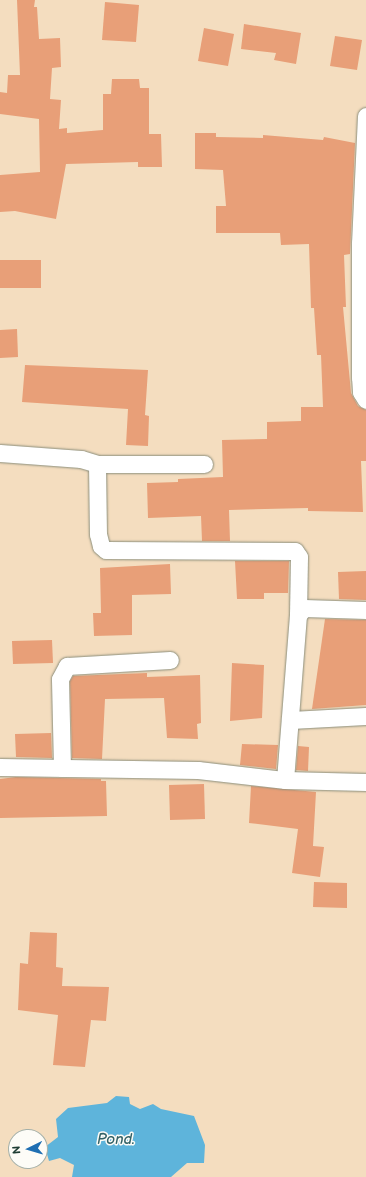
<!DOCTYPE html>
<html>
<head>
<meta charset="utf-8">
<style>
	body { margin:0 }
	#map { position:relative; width:366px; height:1177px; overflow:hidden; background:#f4ddbf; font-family:"Balsamiq Sans",sans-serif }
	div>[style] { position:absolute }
	.water>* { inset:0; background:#5eb4db }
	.building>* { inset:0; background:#e89f78 }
	.roads { filter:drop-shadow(0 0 1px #8a8d7a) drop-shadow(0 0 1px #8a8d7a) }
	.minor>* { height:17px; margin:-8.5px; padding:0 8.5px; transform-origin:8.5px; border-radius:8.5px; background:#fff }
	span { translate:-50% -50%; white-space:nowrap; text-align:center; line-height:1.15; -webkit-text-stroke:3px #fdfcf7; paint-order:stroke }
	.water-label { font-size:15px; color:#326166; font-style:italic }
	.north { position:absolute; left:8px; top:1129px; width:40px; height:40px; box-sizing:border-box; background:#fdfcf7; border:1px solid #a4b0a9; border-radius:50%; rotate:265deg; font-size:11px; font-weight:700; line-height:16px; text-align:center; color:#1f3d34 }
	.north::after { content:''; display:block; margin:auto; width:14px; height:18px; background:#1f6fb2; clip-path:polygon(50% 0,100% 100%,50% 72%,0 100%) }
</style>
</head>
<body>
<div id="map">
	<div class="water">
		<div style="clip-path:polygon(116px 1096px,129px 1097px,130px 1104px,140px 1109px,153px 1104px,161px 1109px,194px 1116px,205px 1145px,204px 1163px,187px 1163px,171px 1177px,72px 1177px,74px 1165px,60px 1158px,49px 1161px,45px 1147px,58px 1137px,56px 1119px,68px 1108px,107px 1103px)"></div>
	</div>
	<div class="building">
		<div style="clip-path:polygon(17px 0,35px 0,34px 7px,37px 7px,39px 39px,60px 38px,61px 67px,52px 68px,50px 99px,61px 100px,59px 129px,67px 128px,67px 133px,103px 130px,103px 94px,111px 94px,112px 79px,139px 79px,140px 88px,149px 88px,149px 134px,161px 134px,162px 167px,138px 167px,138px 162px,66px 164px,56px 219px,15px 211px,0 212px,0 175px,40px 172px,39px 119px,0 114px,0 92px,7px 93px,8px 75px,20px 75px)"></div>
		<div style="clip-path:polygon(105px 2px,139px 5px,136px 42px,102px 40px)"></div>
		<div style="clip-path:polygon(244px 24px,301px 33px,296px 64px,274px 60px,276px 53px,241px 49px)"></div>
		<div style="clip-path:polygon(204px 28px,234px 34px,228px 66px,198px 61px)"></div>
		<div style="clip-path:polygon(335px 36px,362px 40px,357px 70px,330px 66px)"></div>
		<div style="clip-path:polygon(195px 133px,216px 133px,216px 137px,263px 138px,263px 135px,323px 140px,324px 137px,355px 143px,350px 254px,344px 255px,346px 307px,343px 307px,351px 393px,358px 406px,366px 410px,366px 461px,361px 461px,363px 512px,308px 511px,308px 508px,229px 510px,230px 541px,202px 541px,201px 516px,148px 518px,147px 483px,178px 482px,178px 479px,223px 477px,222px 440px,267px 439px,267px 422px,301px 421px,301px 407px,323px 407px,321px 355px,317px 355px,314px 308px,311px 308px,309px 244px,281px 245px,280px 233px,216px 233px,216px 206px,226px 206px,223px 170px,195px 169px)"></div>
		<div style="clip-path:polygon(0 260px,41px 260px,41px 288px,0 288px)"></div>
		<div style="clip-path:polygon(17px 329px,18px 357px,0 358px,0 330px)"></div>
		<div style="clip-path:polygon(25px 365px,148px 370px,145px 415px,149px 416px,148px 446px,126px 445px,128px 409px,22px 402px)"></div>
		<div style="clip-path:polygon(235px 561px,289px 561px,288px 593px,264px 593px,264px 599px,237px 599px)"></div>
		<div style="clip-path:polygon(170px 564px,171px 594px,132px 595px,132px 635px,94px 636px,93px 613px,101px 613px,100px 568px)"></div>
		<div style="clip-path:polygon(366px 571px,366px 600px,339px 599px,338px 572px)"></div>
		<div style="clip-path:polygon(325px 619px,366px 620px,366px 705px,312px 709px)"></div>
		<div style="clip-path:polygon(52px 640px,53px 663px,13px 664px,12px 641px)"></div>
		<div style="clip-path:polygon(232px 663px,264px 665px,262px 718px,230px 721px)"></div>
		<div style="clip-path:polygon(147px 673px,147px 677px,200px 675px,201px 723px,197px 724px,198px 739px,167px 738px,164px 698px,105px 699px,102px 759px,72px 758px,70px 681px,73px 676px)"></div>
		<div style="clip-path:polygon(51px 733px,52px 758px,16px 757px,15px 734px)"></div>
		<div style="clip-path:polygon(242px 744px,278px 745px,276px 769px,240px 765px)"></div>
		<div style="clip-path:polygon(298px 746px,309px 747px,308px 771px,296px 770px)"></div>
		<div style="clip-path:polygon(16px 777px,101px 779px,101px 781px,106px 781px,107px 816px,0 818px,0 779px)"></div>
		<div style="clip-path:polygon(204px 784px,205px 819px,170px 820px,169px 785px)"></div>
		<div style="clip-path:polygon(251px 786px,316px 792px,313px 846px,324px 847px,320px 877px,292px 873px,298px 829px,249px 823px)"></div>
		<div style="clip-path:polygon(314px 882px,347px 883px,347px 908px,313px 907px)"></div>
		<div style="clip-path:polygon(30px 932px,57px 933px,56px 967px,63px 968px,62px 986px,109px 987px,106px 1021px,91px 1020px,85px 1067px,53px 1065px,58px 1015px,18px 1010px,20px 963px,28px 964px)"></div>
	</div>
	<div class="roads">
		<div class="minor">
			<div style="left:366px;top:116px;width:127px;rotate:92.7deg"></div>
			<div style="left:360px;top:243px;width:134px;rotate:90deg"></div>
			<div style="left:360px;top:377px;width:15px;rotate:86deg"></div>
			<div style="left:361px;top:392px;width:9px;rotate:58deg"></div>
			<div style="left:0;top:453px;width:81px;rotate:4.2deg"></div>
			<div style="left:81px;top:459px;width:17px;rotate:17deg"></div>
			<div style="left:97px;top:464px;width:70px;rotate:89.2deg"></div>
			<div style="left:98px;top:534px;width:12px;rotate:76deg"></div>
			<div style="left:101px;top:546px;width:6px;rotate:39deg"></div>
			<div style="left:106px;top:550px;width:189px;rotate:0.3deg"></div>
			<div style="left:295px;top:551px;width:7px;rotate:56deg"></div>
			<div style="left:299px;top:557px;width:58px;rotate:91deg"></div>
			<div style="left:97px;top:464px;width:107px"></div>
			<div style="left:290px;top:720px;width:76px;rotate:-3deg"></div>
			<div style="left:0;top:767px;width:198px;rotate:0.9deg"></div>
			<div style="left:198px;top:770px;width:88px;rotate:6.6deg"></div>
			<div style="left:285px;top:780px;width:81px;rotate:1.4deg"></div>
			<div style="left:62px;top:768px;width:89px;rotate:-91.3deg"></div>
			<div style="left:60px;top:679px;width:15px;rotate:-62deg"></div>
			<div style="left:67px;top:666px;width:103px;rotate:-3.3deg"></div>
			<div style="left:285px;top:780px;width:166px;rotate:-85.5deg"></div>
			<div style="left:298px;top:615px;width:9px;rotate:-49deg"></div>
			<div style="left:304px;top:608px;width:62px;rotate:1.8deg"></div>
		</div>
	</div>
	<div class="water-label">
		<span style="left:116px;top:1140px">Pond.</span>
	</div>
	<div class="north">N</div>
</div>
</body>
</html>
